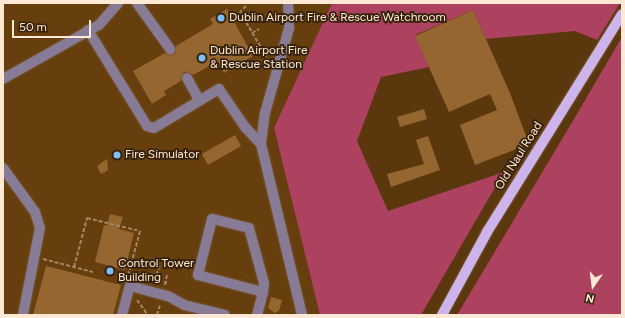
<!DOCTYPE html>
<html>
<head>
<meta charset="utf-8">
<style>
	body { margin:0 }
	#map { position:relative; width:625px; height:318px; overflow:hidden; background:#5b370d; font-family:Figtree,sans-serif }
	div>[style] { position:absolute }
	.built>* { inset:0; background:#673f0e }
	.green>* { inset:0; background:#ac4160 }
	.building>* { inset:0; background:#966631 }
	.path>* { height:2px; margin-top:-1px; transform-origin:0; background:repeating-linear-gradient(90deg,#a38564 0 4px,transparent 0 6px) }
	.roads { filter:drop-shadow(0 0 1px #75532d) drop-shadow(0 0 1px #75532d) }
	.minor>* { height:10px; margin:-5px; padding:0 5px; transform-origin:5px; border-radius:5px; background:#877b96 }
	.major>* { height:10px; margin:-5px; padding:0 5px; transform-origin:5px; border-radius:5px; background:#cdb4ea }
	.dots>* { width:11px; height:11px; translate:-50% -50%; box-sizing:border-box; border:2px solid #36220c; border-radius:50% }
	span { translate:-50% -50%; white-space:nowrap; text-align:center; line-height:1.15; -webkit-text-stroke:3.5px #36220c; paint-order:stroke }
	.poi-label { font-size:12px; color:#ffe9d4 }
	.left { translate:0 -50%; text-align:left }
	.street-label { font-size:12px; color:#ffe9d4 }
	.frame { position:absolute; inset:0; border:4px solid #ffe9d4; pointer-events:none }
	.north { position:absolute; left:573px; top:266px; width:40px; height:40px; -webkit-text-stroke:3px #36220c; paint-order:stroke; rotate:194deg; font-size:11px; font-weight:700; line-height:16px; text-align:center; color:#ffe9d4 }
	.north::after { content:''; display:block; margin:auto; width:14px; height:18px; background:#ffe9d4; clip-path:polygon(50% 0,100% 100%,50% 72%,0 100%) }
	.scale { position:absolute; left:12px; top:20px; width:79px; height:18px; box-sizing:border-box; border:2px solid #ffe9d4; border-top:0; padding-left:5px; font-size:12px; line-height:14px; white-space:nowrap; color:#ffe9d4; -webkit-text-stroke:3px #36220c; paint-order:stroke }
</style>
</head>
<body>
<div id="map">
	<div class="built">
		<div style="clip-path:polygon(3px 3px,332px 3px,274px 128px,320px 315px,3px 315px)"></div>
	</div>
	<div class="green">
		<div style="clip-path:polygon(332px 3px,620px 3px,597px 40px,575px 31px,486px 39px,473px 10px,415px 35px,429px 67px,381px 77px,357px 141px,388px 211px,504px 172px,421px 315px,320px 315px,274px 128px)"></div>
		<div style="clip-path:polygon(622px 37px,622px 315px,457px 315px,571px 124px)"></div>
	</div>
	<div class="building">
		<div style="clip-path:polygon(227px 9px,253px 56px,224px 73px,218px 61px,193px 75px,184px 72px,181px 81px,164px 91px,166px 95px,152px 104px,133px 71px,165px 53px,173px 54px,176px 46px,213px 24px,210px 19px)"></div>
		<div style="clip-path:polygon(473px 10px,510px 93px,529px 144px,475px 165px,460px 125px,497px 110px,490px 94px,449px 112px,415px 36px)"></div>
		<div style="clip-path:polygon(424px 109px,427px 119px,400px 127px,397px 117px)"></div>
		<div style="clip-path:polygon(235px 135px,241px 146px,208px 165px,202px 154px)"></div>
		<div style="clip-path:polygon(428px 136px,440px 170px,391px 187px,387px 174px,424px 164px,416px 140px)"></div>
		<div style="clip-path:polygon(107px 159px,108px 170px,101px 174px,97px 166px)"></div>
		<div style="clip-path:polygon(110px 214px,123px 217px,119px 229px,134px 233px,125px 270px,95px 262px,104px 225px,107px 226px)"></div>
		<div style="clip-path:polygon(46px 266px,121px 285px,113px 315px,33px 315px)"></div>
		<div style="clip-path:polygon(271px 297px,282px 300px,279px 311px,275px 313px,268px 308px)"></div>
	</div>
	<div class="path">
		<div style="left:246px;top:6px;width:8px;rotate:135deg"></div>
		<div style="left:240px;top:12px;width:57px;rotate:59.4deg"></div>
		<div style="left:252px;top:33px;width:8px;rotate:-30deg"></div>
		<div style="left:43px;top:259px;width:52px;rotate:14.6deg"></div>
		<div style="left:74px;top:267px;width:51px;rotate:-75.1deg"></div>
		<div style="left:87px;top:218px;width:55px;rotate:13.8deg"></div>
		<div style="left:140px;top:231px;width:47px;rotate:104.9deg"></div>
		<div style="left:129px;top:274px;width:39px;rotate:13deg"></div>
		<div style="left:155px;top:281px;width:18px;rotate:-74deg"></div>
		<div style="left:165px;top:285px;width:10px;rotate:-79deg"></div>
		<div style="left:137px;top:300px;width:19px;rotate:54deg"></div>
		<div style="left:157px;top:315px;width:10px;rotate:-73deg"></div>
	</div>
	<div class="roads">
		<div class="minor">
			<div style="left:137px;top:3px;width:57px;rotate:54.3deg"></div>
			<div style="left:88px;top:30px;width:113px;rotate:58.4deg"></div>
			<div style="left:147px;top:126px;width:7px;rotate:16deg"></div>
			<div style="left:154px;top:128px;width:76px;rotate:-31deg"></div>
			<div style="left:219px;top:89px;width:46px;rotate:55.6deg"></div>
			<div style="left:245px;top:127px;width:23px;rotate:47deg"></div>
			<div style="left:261px;top:144px;width:31px;rotate:-83deg"></div>
			<div style="left:265px;top:113px;width:88px;rotate:-74.2deg"></div>
			<div style="left:289px;top:28px;width:25px;rotate:-92deg"></div>
			<div style="left:187px;top:78px;width:26px;rotate:61deg"></div>
			<div style="left:3px;top:79px;width:110px;rotate:-29.4deg"></div>
			<div style="left:99px;top:25px;width:29px;rotate:-49deg"></div>
			<div style="left:261px;top:144px;width:176px;rotate:76.5deg"></div>
			<div style="left:3px;top:168px;width:54px;rotate:54deg"></div>
			<div style="left:35px;top:212px;width:17px;rotate:73deg"></div>
			<div style="left:40px;top:228px;width:89px;rotate:101.1deg"></div>
			<div style="left:122px;top:315px;width:30px;rotate:-75deg"></div>
			<div style="left:130px;top:286px;width:39px;rotate:15deg"></div>
			<div style="left:168px;top:296px;width:18px;rotate:29deg"></div>
			<div style="left:184px;top:305px;width:42px;rotate:13.7deg"></div>
			<div style="left:257px;top:315px;width:24px;rotate:-75deg"></div>
			<div style="left:263px;top:292px;width:9px;rotate:-84deg"></div>
			<div style="left:264px;top:283px;width:57px;rotate:-105.3deg"></div>
			<div style="left:249px;top:228px;width:38px;rotate:-166deg"></div>
			<div style="left:212px;top:219px;width:58px;rotate:104deg"></div>
			<div style="left:198px;top:275px;width:67px;rotate:14.7deg"></div>
		</div>
		<div class="major">
			<div style="left:442px;top:315px;width:94px;rotate:-61.5deg"></div>
			<div style="left:487px;top:232px;width:256px;rotate:-58.2deg"></div>
		</div>
	</div>
	<div class="dots">
		<div style="left:221px;top:18px;background:#7bbef8"></div>
		<div style="left:202px;top:58px;background:#7bbef8"></div>
		<div style="left:117px;top:155px;background:#7bbef8"></div>
		<div style="left:110px;top:271px;background:#7bbef8"></div>
	</div>
	<div class="poi-label">
		<span class="left" style="left:229px;top:18px">Dublin Airport Fire &amp; Rescue Watchroom</span>
		<span class="left" style="left:210px;top:58px">Dublin Airport Fire<br>&amp; Rescue Station</span>
		<span class="left" style="left:125px;top:155px">Fire Simulator</span>
		<span class="left" style="left:118px;top:271px">Control Tower<br>Building</span>
	</div>
	<div class="street-label">
		<span style="left:519px;top:156px;rotate:-58deg">Old Naul Road</span>
	</div>
	<div class="frame"></div>
	<div class="north">N</div>
	<div class="scale">50 m</div>
</div>
</body>
</html>
